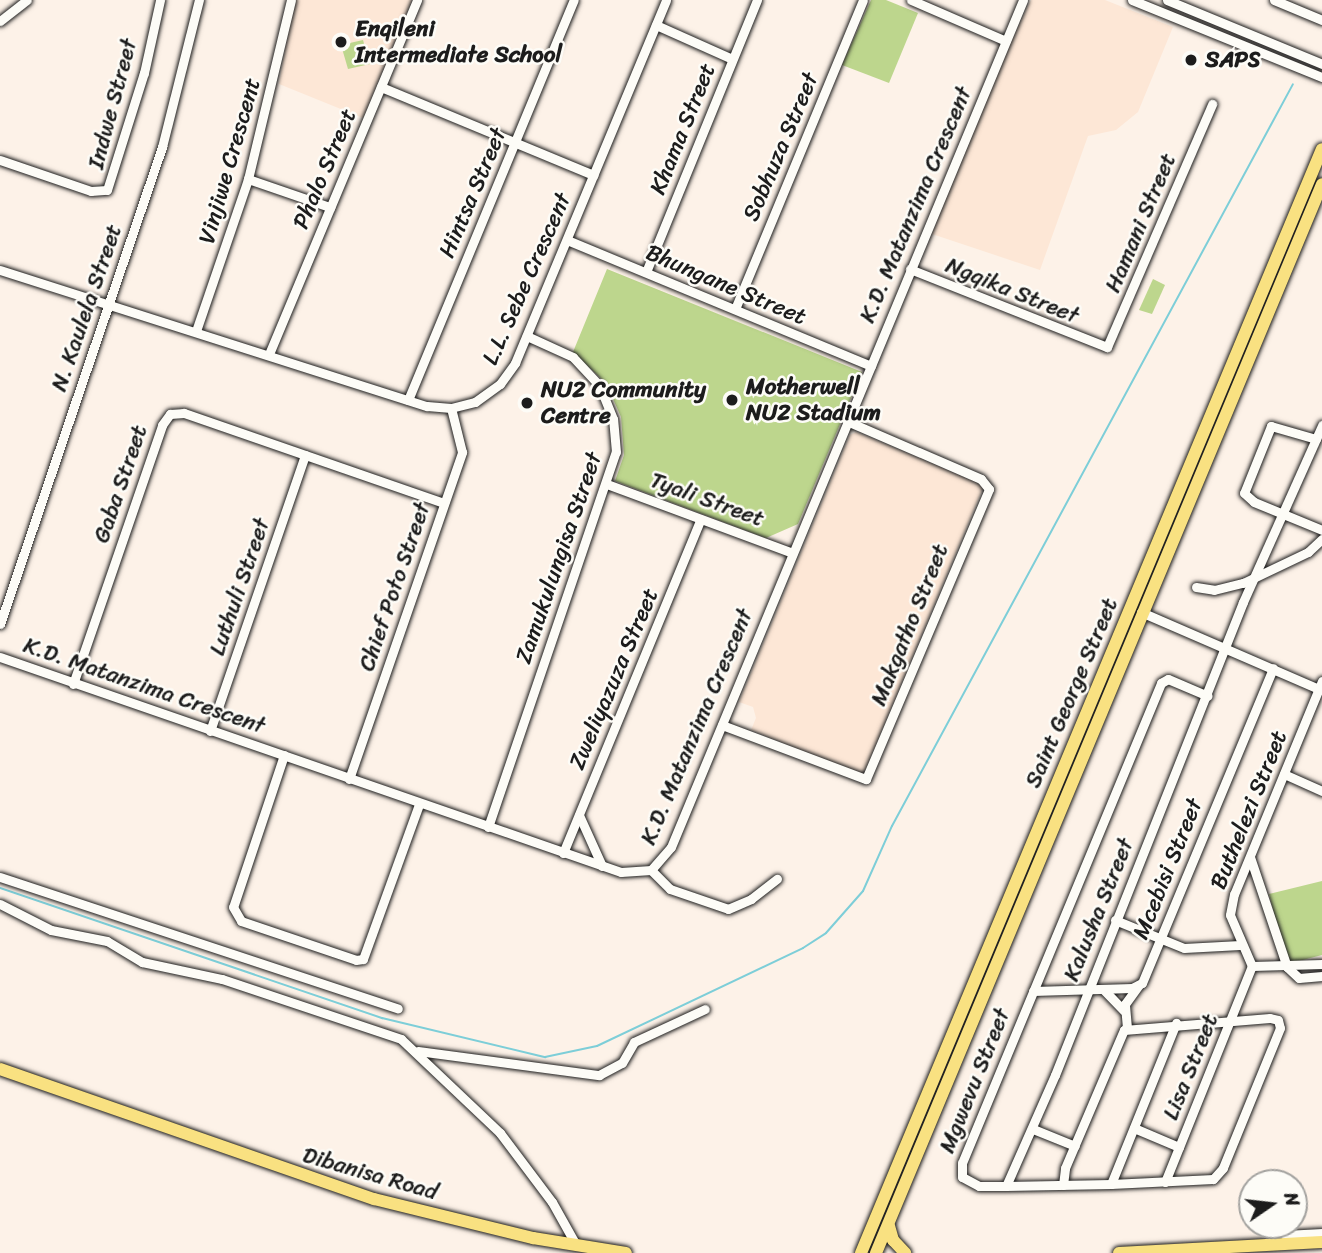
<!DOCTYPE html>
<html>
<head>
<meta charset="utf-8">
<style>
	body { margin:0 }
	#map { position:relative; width:1322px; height:1253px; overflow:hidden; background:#fdf2e8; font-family:Sriracha,sans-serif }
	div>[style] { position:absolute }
	.built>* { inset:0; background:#fde7d6 }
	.green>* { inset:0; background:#bdd68d }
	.stream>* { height:2px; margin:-1px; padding:0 1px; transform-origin:1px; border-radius:1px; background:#7dced8 }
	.roads { filter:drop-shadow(0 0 2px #1c1c1c) drop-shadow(0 0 2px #1c1c1c) }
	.minor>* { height:9px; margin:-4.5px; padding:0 4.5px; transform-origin:4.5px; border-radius:4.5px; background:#fdfcf7 }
	.major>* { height:12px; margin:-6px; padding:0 6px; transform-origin:6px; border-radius:6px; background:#f9e181 }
	.dots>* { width:19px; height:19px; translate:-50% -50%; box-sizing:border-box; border:4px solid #fdfcf7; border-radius:50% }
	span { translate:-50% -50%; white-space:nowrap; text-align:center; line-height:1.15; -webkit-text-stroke:5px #fdfcf7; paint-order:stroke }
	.poi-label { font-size:23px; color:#1c1c1c; font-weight:700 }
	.left { translate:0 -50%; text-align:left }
	.street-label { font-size:23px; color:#1c1c1c }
	.north { position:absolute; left:1238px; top:1169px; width:70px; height:70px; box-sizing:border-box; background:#fdfcf7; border:2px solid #a3a29f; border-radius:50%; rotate:76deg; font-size:19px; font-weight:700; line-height:28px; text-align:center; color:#1c1c1c }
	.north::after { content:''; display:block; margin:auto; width:24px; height:32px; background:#1c1c1c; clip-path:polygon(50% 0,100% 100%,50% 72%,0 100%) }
</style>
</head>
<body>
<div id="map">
	<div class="built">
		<div style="clip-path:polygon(294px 0,412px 0,363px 118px,279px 84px)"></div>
		<div style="clip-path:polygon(1031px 0,1105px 0,1173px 27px,1138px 112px,1116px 130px,1088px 136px,1040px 270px,932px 234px,982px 101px)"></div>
		<div style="clip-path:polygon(856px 432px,984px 485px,863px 775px,751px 730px,756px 718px,753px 707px,739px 702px,850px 435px)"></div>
	</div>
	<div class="green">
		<div style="clip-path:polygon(871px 0,886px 0,918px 13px,889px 83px,842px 65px)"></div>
		<div style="clip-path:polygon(363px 40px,370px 64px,348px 69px,341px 45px)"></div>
		<div style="clip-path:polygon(607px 269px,862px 372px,798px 524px,766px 538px,615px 481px,624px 455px,621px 417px,606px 383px,573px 352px)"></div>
		<div style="clip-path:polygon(1153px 279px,1165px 285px,1152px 314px,1139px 310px)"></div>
		<div style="clip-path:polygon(1322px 881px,1322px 955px,1287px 964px,1269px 894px)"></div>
	</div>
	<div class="stream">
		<div style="left:0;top:888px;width:404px;rotate:18.8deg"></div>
		<div style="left:382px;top:1018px;width:168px;rotate:13.5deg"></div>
		<div style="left:545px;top:1057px;width:53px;rotate:-11.9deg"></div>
		<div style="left:597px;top:1046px;width:228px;rotate:-25.4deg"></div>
		<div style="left:803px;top:948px;width:27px;rotate:-33deg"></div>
		<div style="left:826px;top:933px;width:56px;rotate:-48.6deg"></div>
		<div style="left:863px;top:891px;width:71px;rotate:-66deg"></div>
		<div style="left:892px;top:826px;width:843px;rotate:-61.61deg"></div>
	</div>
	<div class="roads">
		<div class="minor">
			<div style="left:911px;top:0;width:103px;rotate:23.3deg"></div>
			<div style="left:1132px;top:0;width:205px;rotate:22.1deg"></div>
			<div style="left:1167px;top:0;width:168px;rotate:22.4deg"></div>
			<div style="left:1274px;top:0;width:52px;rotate:22.6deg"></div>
			<div style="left:0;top:21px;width:34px;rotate:-38deg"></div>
			<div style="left:656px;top:25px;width:83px;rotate:24.1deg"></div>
			<div style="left:381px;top:87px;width:230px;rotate:22.5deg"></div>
			<div style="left:0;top:160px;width:96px;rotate:18.8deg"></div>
			<div style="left:91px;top:191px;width:16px;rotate:-4deg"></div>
			<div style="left:107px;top:190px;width:123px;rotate:-72.5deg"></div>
			<div style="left:144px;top:73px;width:75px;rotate:-77.6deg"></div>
			<div style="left:248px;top:179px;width:87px;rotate:18.9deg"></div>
			<div style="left:567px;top:240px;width:329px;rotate:22.5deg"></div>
			<div style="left:910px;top:269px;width:212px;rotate:21.6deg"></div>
			<div style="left:1107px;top:347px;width:265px;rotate:-66.6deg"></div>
			<div style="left:0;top:270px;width:448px;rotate:17.7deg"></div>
			<div style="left:427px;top:406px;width:24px;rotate:5deg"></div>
			<div style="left:451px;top:408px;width:25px;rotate:-14deg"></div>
			<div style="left:475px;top:402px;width:31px;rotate:-36deg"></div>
			<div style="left:500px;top:384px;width:26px;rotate:-54deg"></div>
			<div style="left:515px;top:363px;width:393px;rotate:-67.4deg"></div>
			<div style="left:646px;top:272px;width:294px;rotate:-67.8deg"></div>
			<div style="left:735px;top:309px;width:334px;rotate:-67.5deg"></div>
			<div style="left:196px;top:331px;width:161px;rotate:-71.1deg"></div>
			<div style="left:248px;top:179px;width:184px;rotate:-76.5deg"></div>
			<div style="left:269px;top:354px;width:384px;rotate:-67.3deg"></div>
			<div style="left:408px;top:400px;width:433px;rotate:-67.5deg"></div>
			<div style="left:1316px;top:439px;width:47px;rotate:-163.9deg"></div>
			<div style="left:1271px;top:426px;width:72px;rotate:111.9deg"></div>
			<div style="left:1244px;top:493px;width:13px;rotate:42deg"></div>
			<div style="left:1254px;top:502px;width:74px;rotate:22.4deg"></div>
			<div style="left:607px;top:484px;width:198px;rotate:20.4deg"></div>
			<div style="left:1196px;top:587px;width:18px;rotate:9deg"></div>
			<div style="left:1214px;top:590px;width:30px;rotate:-14deg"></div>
			<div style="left:1243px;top:583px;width:72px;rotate:-25.5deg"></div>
			<div style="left:1308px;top:552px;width:19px;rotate:-43deg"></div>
			<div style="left:1141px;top:612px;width:194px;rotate:23.4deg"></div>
			<div style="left:0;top:624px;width:504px;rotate:-71.24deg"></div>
			<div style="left:162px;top:147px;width:152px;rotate:-75.9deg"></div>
			<div style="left:0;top:657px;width:657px;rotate:19.1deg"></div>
			<div style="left:621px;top:872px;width:30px;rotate:-4deg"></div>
			<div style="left:651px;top:870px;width:30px;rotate:-49deg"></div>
			<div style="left:671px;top:847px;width:917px;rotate:-67.43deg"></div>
			<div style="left:1322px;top:681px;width:230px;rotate:112.4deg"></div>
			<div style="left:1234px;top:894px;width:21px;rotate:101deg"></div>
			<div style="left:1230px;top:915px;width:56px;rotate:66.7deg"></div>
			<div style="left:1252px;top:966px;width:70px;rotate:-1.6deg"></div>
			<div style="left:73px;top:684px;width:274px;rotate:-71deg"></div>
			<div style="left:162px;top:425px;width:14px;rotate:-54deg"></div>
			<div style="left:170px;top:414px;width:14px;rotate:-4deg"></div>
			<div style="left:184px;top:413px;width:275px;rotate:19.1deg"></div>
			<div style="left:722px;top:725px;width:154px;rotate:20.6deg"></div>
			<div style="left:866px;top:779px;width:315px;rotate:-67deg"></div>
			<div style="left:989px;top:489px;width:13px;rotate:-129deg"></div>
			<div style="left:981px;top:479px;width:146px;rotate:-156.6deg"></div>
			<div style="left:210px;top:731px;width:292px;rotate:-71deg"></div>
			<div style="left:284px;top:755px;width:160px;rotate:108.5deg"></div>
			<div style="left:233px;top:907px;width:16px;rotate:60deg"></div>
			<div style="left:241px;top:921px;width:121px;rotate:18.7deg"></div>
			<div style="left:356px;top:960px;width:7px;rotate:-8deg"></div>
			<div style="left:363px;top:959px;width:165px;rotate:-70.1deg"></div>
			<div style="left:1284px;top:774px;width:42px;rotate:24.1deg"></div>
			<div style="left:349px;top:779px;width:346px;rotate:-70.9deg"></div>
			<div style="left:462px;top:452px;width:45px;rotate:-104deg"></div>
			<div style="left:579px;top:815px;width:56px;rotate:65.7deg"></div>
			<div style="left:488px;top:827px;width:396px;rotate:-71.2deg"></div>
			<div style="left:616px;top:452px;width:33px;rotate:-95deg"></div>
			<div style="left:613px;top:419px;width:37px;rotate:-112deg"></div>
			<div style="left:599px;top:385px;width:38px;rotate:-133deg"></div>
			<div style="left:573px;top:357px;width:51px;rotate:-155.5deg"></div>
			<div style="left:563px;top:853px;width:361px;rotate:-67.6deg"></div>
			<div style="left:1250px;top:857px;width:116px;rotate:71.4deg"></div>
			<div style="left:1287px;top:967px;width:16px;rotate:43deg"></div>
			<div style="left:1299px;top:978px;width:23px;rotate:-5deg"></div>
			<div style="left:651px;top:870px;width:27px;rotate:45deg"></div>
			<div style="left:670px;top:889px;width:61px;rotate:19deg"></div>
			<div style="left:728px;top:909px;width:25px;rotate:-23deg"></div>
			<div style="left:751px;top:899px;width:33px;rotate:-38deg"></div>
			<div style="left:0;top:877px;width:419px;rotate:18.3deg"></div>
			<div style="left:0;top:904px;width:57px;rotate:27deg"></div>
			<div style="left:51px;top:930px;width:57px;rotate:11.1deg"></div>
			<div style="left:107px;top:941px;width:41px;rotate:31deg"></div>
			<div style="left:142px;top:962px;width:82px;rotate:12deg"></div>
			<div style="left:222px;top:979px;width:189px;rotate:18.5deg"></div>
			<div style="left:401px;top:1039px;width:137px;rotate:43.5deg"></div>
			<div style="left:500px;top:1133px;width:86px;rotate:53deg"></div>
			<div style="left:552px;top:1202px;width:49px;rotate:60.8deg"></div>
			<div style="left:1115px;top:920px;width:74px;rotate:22.1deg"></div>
			<div style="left:1184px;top:948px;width:56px;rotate:-3.1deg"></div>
			<div style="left:1103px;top:989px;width:30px;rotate:46deg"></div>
			<div style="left:1033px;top:991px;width:99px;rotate:-1.7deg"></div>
			<div style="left:1132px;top:988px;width:11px;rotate:-27deg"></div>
			<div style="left:1142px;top:983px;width:341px;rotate:-67.4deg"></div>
			<div style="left:1127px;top:1028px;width:24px;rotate:-95deg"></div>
			<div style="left:1125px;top:1004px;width:24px;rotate:-54deg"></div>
			<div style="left:418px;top:1051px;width:183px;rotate:7.6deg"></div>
			<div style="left:599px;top:1075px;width:26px;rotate:-28deg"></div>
			<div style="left:622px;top:1063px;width:24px;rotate:-60deg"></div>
			<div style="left:634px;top:1042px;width:78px;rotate:-24.9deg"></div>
			<div style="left:1134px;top:1128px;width:49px;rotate:22.9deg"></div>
			<div style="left:1033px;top:1129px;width:45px;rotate:22deg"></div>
			<div style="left:1165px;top:1182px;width:233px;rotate:-68.1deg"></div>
			<div style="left:1111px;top:1184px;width:174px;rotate:-68deg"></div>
			<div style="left:1063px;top:1185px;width:17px;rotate:-83deg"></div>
			<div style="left:1065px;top:1168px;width:150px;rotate:-66.9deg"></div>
			<div style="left:1124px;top:1030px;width:146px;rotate:-4.7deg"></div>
			<div style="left:1270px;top:1018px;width:8px;rotate:14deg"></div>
			<div style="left:1278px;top:1020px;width:8px;rotate:76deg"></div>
			<div style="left:1280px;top:1028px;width:151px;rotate:112.2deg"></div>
			<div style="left:1223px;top:1168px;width:15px;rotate:132deg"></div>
			<div style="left:1213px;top:1179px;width:102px;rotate:177.2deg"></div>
			<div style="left:1111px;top:1184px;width:105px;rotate:178.9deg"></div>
			<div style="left:1006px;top:1186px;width:27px;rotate:180deg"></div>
			<div style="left:979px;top:1186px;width:19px;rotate:-152deg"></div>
			<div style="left:962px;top:1177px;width:14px;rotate:-90deg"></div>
			<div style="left:962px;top:1163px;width:520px;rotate:-67.48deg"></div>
			<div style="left:1161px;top:683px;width:8px;rotate:-30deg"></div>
			<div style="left:1168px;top:679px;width:43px;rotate:23deg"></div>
			<div style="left:1006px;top:1186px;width:121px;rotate:-66.2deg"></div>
			<div style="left:1055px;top:1075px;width:509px;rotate:-68.32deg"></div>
			<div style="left:1243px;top:602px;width:194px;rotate:-65.9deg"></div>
			<div style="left:1285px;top:1235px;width:37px;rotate:-3deg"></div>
		</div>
		<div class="major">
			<div style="left:0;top:1069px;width:396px;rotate:19.2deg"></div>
			<div style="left:374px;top:1199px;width:164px;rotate:13.8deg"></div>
			<div style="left:533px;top:1238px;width:94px;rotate:9.2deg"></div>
			<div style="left:889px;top:1226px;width:15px;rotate:74deg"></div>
			<div style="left:893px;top:1240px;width:18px;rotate:47deg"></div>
			<div style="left:861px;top:1253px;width:1196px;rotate:-67.34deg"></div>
			<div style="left:876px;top:1253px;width:1158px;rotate:-67.35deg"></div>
			<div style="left:1119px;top:1253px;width:203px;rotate:-3.1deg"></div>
		</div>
	</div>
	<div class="dots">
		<div style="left:341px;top:42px;background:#1c1c1c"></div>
		<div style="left:1191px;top:60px;background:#1c1c1c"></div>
		<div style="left:732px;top:400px;background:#1c1c1c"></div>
		<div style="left:527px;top:403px;background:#1c1c1c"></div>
	</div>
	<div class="poi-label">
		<span class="left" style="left:355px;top:42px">Enqileni<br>Intermediate School</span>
		<span class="left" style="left:1205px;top:60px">SAPS</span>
		<span class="left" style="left:746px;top:400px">Motherwell<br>NU2 Stadium</span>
		<span class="left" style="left:541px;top:403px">NU2 Community<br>Centre</span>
	</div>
	<div class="street-label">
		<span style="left:113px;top:104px;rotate:-75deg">Indwe Street</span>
		<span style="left:683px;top:129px;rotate:-68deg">Khama Street</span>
		<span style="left:781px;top:147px;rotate:-67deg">Sobhuza Street</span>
		<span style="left:230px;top:161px;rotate:-74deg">Vinjiwe Crescent</span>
		<span style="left:325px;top:169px;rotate:-67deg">Phalo Street</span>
		<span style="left:473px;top:193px;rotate:-67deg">Hintsa Street</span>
		<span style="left:916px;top:205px;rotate:-67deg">K.D. Matanzima Crescent</span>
		<span style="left:1141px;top:223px;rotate:-67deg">Hamani Street</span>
		<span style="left:527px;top:279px;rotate:-66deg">L.L. Sebe Crescent</span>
		<span style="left:726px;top:285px;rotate:23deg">Bhungane Street</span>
		<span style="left:1012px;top:291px;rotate:22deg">Ngqika Street</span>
		<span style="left:87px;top:308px;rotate:-71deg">N. Kaulela Street</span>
		<span style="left:121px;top:484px;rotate:-71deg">Gaba Street</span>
		<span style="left:707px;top:500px;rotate:20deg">Tyali Street</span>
		<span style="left:559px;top:558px;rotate:-71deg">Zamukulungisa Street</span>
		<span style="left:240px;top:587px;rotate:-71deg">Luthuli Street</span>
		<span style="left:395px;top:587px;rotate:-71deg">Chief Poto Street</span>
		<span style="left:910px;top:625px;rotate:-68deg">Makgatho Street</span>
		<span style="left:614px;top:679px;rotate:-67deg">Zweliyazuza Street</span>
		<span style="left:144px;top:686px;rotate:19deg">K.D. Matanzima Crescent</span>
		<span style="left:1072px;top:693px;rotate:-67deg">Saint George Street</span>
		<span style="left:697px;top:727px;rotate:-67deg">K.D. Matanzima Crescent</span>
		<span style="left:1249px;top:810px;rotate:-68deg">Buthelezi Street</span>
		<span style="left:1168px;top:869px;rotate:-68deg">Mcebisi Street</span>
		<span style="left:1099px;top:910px;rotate:-68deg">Kalusha Street</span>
		<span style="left:1191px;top:1067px;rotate:-68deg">Lisa Street</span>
		<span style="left:975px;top:1081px;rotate:-68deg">Mgwevu Street</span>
		<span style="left:370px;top:1174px;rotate:16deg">Dibanisa Road</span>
	</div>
	<div class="north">N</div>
</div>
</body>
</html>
